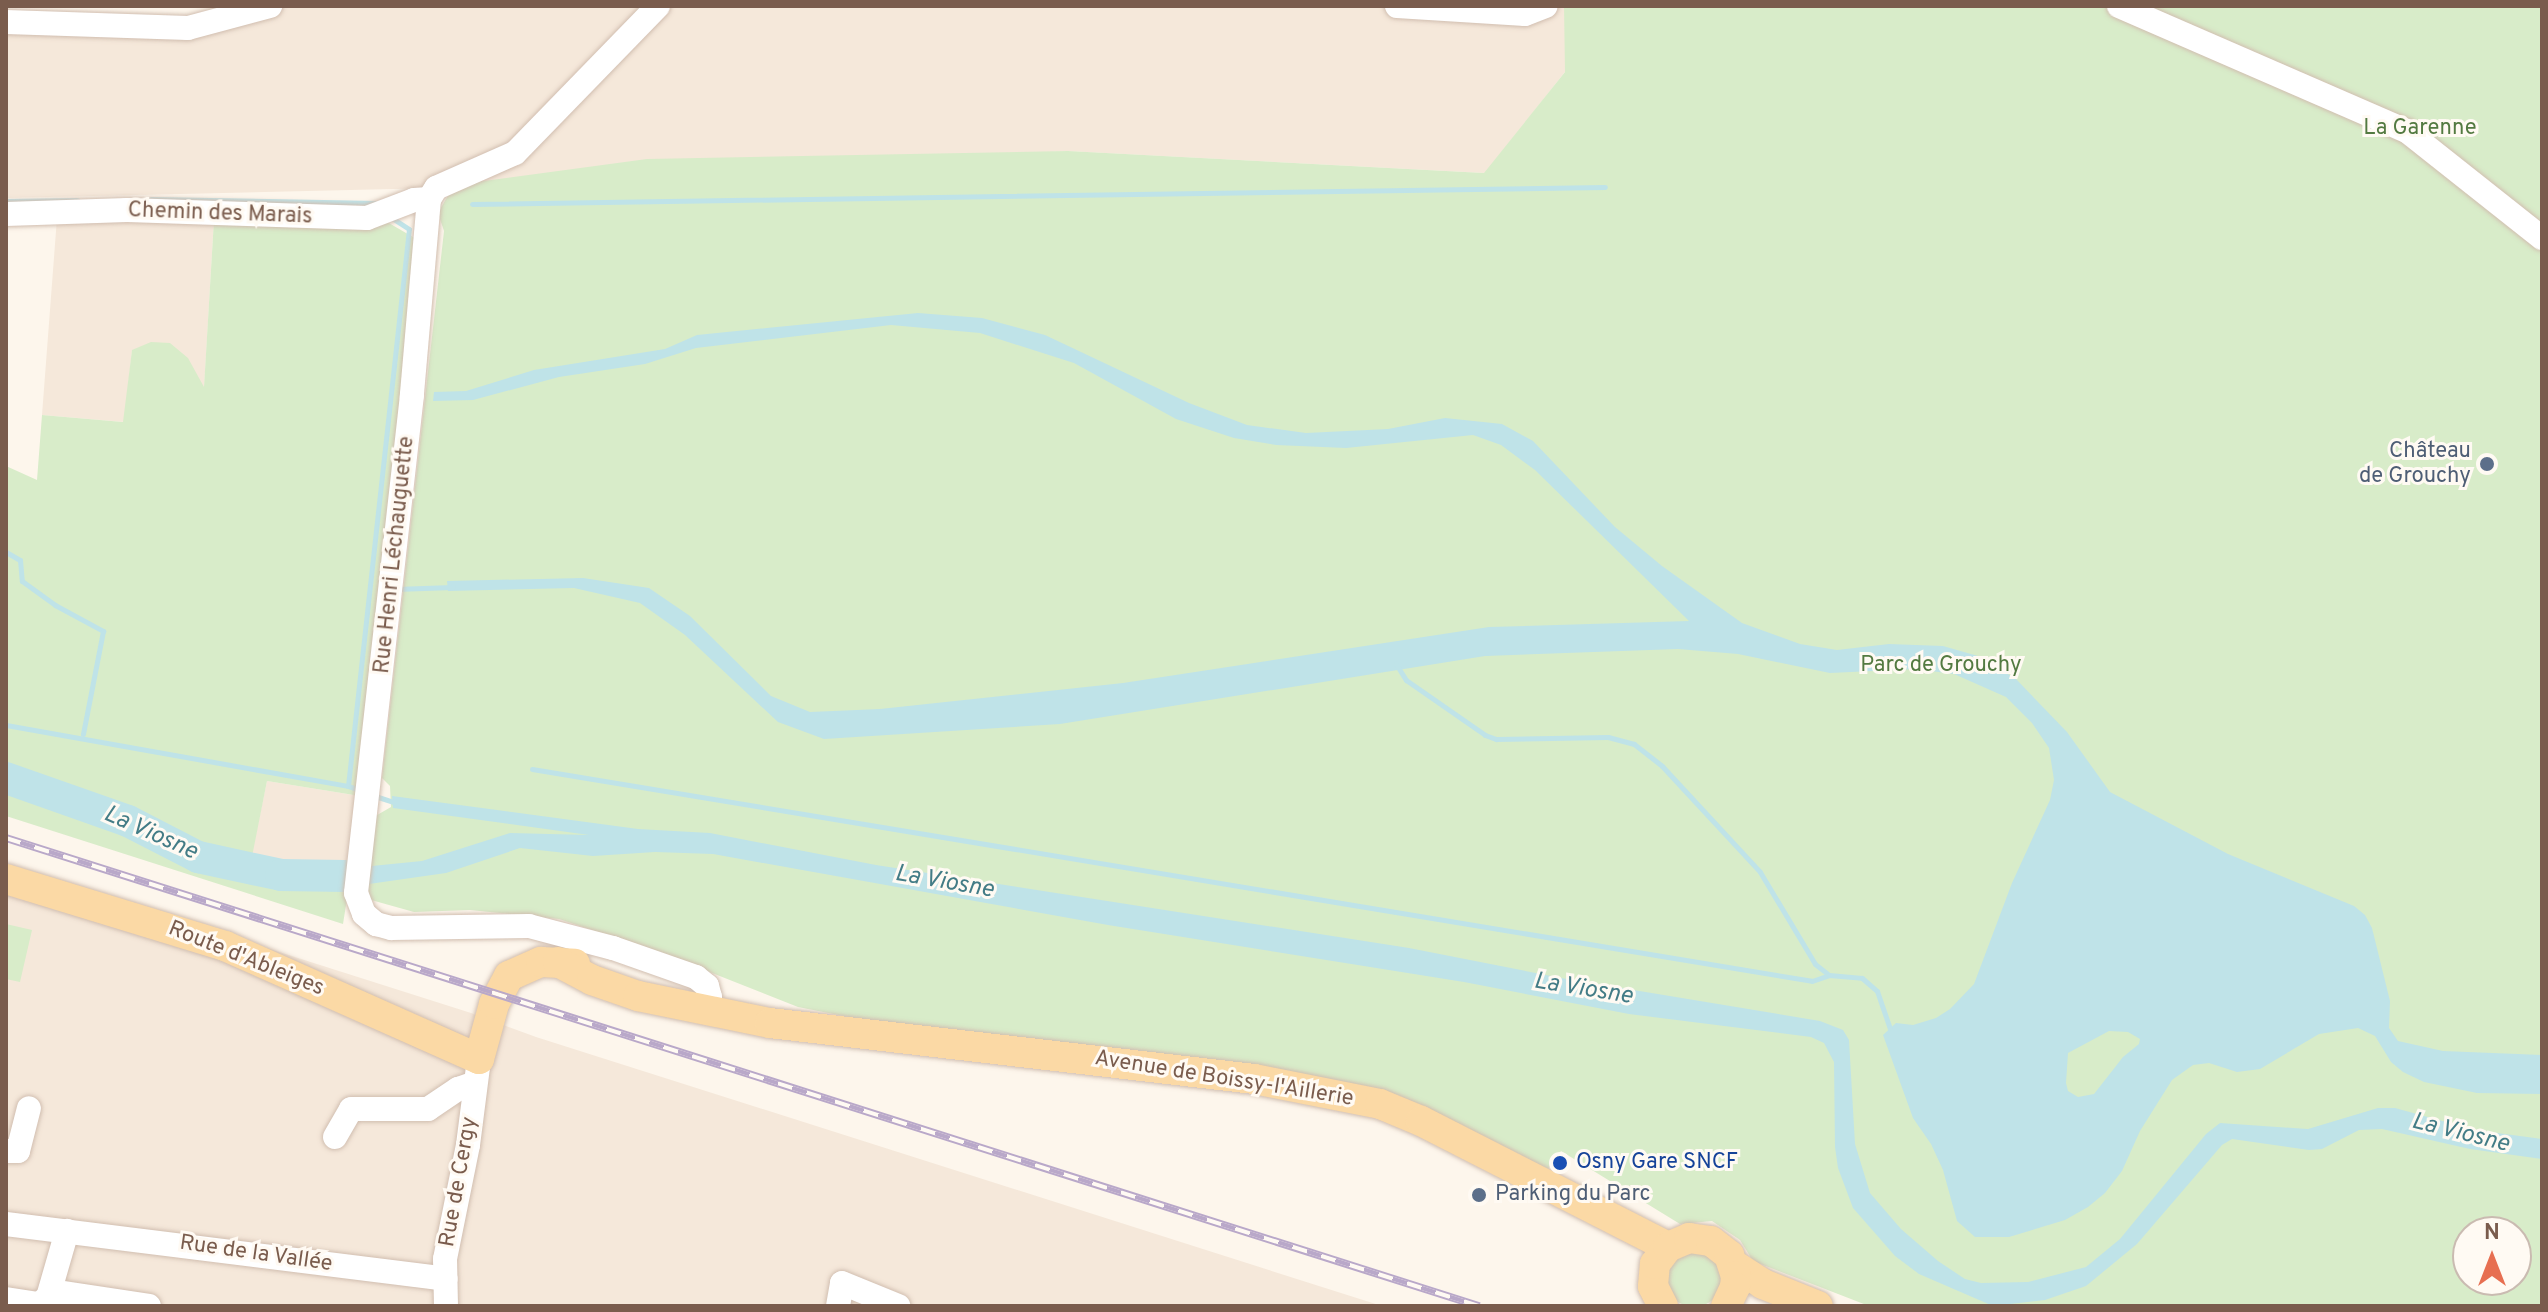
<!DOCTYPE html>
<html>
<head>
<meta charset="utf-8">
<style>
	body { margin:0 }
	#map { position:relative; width:2548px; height:1312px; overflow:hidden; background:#fdf6ec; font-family:Overpass,sans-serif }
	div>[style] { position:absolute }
	.residential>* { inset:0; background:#f5e8da }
	.green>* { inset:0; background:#d8ecc9 }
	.round { border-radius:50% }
	.water>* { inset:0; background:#bfe3e8 }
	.stream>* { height:5px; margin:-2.5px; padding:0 2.5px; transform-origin:2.5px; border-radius:2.5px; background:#bfe3e8 }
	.river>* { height:32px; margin:-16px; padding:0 16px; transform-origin:16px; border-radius:16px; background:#bfe3e8 }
	.roads { filter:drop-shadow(0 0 2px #d1beb0) drop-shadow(0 0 2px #d1beb0) }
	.minor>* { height:24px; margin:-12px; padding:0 12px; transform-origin:12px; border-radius:12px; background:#fff }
	.major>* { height:30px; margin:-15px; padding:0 15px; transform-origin:15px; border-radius:15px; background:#fbd9a5 }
	.rail>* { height:8px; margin-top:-4px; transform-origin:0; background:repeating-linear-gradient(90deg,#fffaf3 0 15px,#b9a8c9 0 30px); box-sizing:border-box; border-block:2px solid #b9a8c9 }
	.dots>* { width:22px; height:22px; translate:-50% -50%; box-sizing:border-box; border:4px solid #fffaf3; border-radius:50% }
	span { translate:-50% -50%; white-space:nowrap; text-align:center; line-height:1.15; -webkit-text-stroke:6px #fffaf3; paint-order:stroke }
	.park-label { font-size:22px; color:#537a41 }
	.street-label { font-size:22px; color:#7a5c4d }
	.service-label { font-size:22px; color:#4e5e75 }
	.right { translate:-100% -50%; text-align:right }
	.left { translate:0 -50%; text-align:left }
	.transit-label { font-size:22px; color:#164399 }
	.water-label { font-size:24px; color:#437c86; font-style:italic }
	.frame { position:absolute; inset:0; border:8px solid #7a5c4d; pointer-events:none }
	.north { position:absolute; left:2452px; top:1216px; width:80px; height:80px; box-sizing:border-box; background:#fffaf3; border:2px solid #cabbb1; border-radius:50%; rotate:0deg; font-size:22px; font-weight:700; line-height:32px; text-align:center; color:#7a5c4d }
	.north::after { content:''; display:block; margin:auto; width:28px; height:36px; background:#e76f51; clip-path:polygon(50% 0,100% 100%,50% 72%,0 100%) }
</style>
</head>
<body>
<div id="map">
	<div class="residential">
		<div style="clip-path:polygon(265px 6px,1617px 6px,1485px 173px,1068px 151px,436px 188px,6px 198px,6px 22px,188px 28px)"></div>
		<div style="clip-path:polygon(57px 218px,214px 219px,204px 389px,132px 351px,124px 422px,42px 415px)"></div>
		<div style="clip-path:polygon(267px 781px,360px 796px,349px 886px,281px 880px,248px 872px)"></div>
		<div style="clip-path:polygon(6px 865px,471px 1013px,536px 1037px,1382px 1306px,6px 1306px)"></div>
	</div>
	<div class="green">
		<div style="clip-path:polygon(evenodd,1564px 6px,2542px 6px,2542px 1306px,1869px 1306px,1753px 1261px,1740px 1240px,1712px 1221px,1680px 1224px,1561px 1151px,1546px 1172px,1405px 1102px,874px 1022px,798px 1007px,664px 954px,559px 919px,470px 910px,414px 912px,364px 898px,372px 818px,391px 807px,390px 786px,382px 778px,444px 231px,438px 213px,454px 185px,647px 159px,1068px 151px,1484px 173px,1565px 72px,1564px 6px,2468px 1232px,2516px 1232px,2516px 1280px,2468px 1280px,2468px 1232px)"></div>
		<div style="clip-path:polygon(214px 219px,382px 219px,418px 240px,360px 796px,267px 781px,249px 872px,281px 880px,349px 886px,343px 924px,6px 816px,6px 466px,37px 480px,42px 415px,123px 422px,132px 350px,151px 342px,170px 343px,188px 358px,204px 387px)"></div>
		<div style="clip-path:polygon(6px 924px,32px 930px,20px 982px,6px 979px)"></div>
		<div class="round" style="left:1666px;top:1251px;width:56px;height:56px"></div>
	</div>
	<div class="water">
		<div style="clip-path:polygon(evenodd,918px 313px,982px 318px,1045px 335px,1189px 403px,1247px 425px,1306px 433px,1388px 429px,1445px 418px,1502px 424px,1533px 441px,1615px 527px,1662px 566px,1742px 623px,1800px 644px,1837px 650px,1889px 644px,1943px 646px,1978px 656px,2016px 679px,2067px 732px,2110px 792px,2228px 854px,2354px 906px,2365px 915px,2372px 928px,2390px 1001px,2389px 1028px,2398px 1041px,2443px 1051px,2542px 1055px,2542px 1094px,2477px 1093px,2424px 1082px,2403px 1072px,2391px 1062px,2375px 1036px,2358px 1028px,2319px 1034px,2260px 1069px,2237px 1072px,2209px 1063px,2193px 1065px,2172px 1080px,2140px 1131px,2122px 1171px,2105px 1193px,2088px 1207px,2065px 1220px,2009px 1237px,1975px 1237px,1957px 1221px,1943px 1170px,1931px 1144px,1913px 1118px,1883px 1035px,1896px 1023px,1913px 1025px,1936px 1018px,1950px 1009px,1974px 984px,2012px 883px,2050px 800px,2054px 780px,2049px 748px,2032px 723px,2006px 697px,1954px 674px,1915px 669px,1830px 673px,1738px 654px,1678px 649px,1485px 656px,1060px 724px,824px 739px,778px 722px,685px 635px,640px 603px,574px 588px,448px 591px,447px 581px,583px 578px,649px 588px,690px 616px,771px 696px,810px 712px,880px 709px,1123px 683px,1489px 627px,1689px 621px,1535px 470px,1501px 445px,1473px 435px,1346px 448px,1276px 445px,1234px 438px,1176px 419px,1074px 363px,980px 333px,891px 325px,696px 348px,645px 364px,559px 377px,473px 400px,433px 401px,434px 392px,466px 391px,534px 370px,665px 349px,697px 335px,918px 313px,2109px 1031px,2128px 1032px,2140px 1039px,2139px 1044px,2123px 1057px,2094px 1094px,2078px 1097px,2068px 1091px,2066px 1083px,2068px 1053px,2109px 1031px)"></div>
		<div style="clip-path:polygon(392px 796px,638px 829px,710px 833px,876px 865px,1409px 948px,1561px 978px,1820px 1021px,1843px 1030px,1849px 1040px,1855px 1144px,1870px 1193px,1901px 1229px,1938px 1261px,1965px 1279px,1981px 1283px,2028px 1282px,2086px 1267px,2120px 1239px,2206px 1134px,2220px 1123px,2308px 1129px,2378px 1108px,2395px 1108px,2475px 1130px,2542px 1139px,2542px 1159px,2470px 1149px,2382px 1129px,2359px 1130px,2322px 1149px,2309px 1150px,2232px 1139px,2222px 1145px,2137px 1244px,2086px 1286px,2045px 1300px,1993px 1306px,1919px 1274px,1895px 1256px,1853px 1208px,1838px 1168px,1835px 1147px,1834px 1062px,1824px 1043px,1811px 1037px,1629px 1014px,1464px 982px,1108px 925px,713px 854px,655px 852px,593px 856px,520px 848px,446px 873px,369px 884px,372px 866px,422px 861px,510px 833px,589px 835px,393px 808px)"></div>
	</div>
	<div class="stream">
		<div style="left:151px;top:199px;width:226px;rotate:1deg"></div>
		<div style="left:6px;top:201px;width:71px;rotate:-0.8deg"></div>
		<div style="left:472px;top:204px;width:1133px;rotate:-0.86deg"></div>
		<div style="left:6px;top:552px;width:16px;rotate:30deg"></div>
		<div style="left:20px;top:560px;width:21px;rotate:85deg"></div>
		<div style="left:22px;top:581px;width:41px;rotate:36deg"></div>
		<div style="left:55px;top:605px;width:55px;rotate:28.4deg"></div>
		<div style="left:103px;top:631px;width:105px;rotate:101deg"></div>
		<div style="left:395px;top:589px;width:58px;rotate:-2deg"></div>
		<div style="left:1396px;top:664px;width:19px;rotate:58deg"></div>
		<div style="left:1406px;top:680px;width:96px;rotate:34.8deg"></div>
		<div style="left:1485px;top:735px;width:12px;rotate:20deg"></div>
		<div style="left:1496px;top:739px;width:112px;rotate:-1deg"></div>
		<div style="left:1608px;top:737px;width:27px;rotate:15deg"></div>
		<div style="left:1634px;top:744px;width:36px;rotate:38deg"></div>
		<div style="left:1662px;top:766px;width:144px;rotate:47.2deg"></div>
		<div style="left:1760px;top:872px;width:107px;rotate:59.1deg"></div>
		<div style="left:1815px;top:964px;width:16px;rotate:38deg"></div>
		<div style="left:6px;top:725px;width:347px;rotate:10.1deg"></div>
		<div style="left:532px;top:769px;width:1297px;rotate:9.4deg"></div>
		<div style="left:1812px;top:981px;width:18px;rotate:-19deg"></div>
		<div style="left:1829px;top:975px;width:33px;rotate:5deg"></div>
		<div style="left:1862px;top:978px;width:20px;rotate:41deg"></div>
		<div style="left:1877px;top:991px;width:39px;rotate:71deg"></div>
		<div style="left:357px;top:789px;width:9px;rotate:-162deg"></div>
		<div style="left:348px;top:786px;width:560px;rotate:-83.75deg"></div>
		<div style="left:409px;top:229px;width:20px;rotate:-147deg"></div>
		<div style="left:375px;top:796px;width:23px;rotate:18deg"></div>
	</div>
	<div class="river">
		<div style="left:6px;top:778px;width:129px;rotate:19.4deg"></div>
		<div style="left:128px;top:821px;width:79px;rotate:27.2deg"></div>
		<div style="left:198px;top:857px;width:85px;rotate:12.2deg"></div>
		<div style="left:281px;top:875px;width:64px;rotate:0.9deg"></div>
	</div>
	<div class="roads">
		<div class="minor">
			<div style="left:658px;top:6px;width:205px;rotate:134.2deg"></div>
			<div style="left:515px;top:153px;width:86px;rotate:156.1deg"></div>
			<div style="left:436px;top:188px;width:13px;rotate:122deg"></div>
			<div style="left:429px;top:199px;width:197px;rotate:95deg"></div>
			<div style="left:412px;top:395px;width:501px;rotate:96.42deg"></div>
			<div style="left:356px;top:893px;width:22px;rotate:69deg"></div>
			<div style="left:364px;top:914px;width:16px;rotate:40deg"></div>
			<div style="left:376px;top:924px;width:16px;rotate:15deg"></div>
			<div style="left:391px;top:928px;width:138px;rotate:-0.8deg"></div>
			<div style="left:529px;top:926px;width:87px;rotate:14.7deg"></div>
			<div style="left:613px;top:948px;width:88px;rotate:19.3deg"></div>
			<div style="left:696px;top:977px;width:14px;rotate:39deg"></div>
			<div style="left:707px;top:986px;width:11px;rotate:75deg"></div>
			<div style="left:710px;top:997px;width:16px;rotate:128deg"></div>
			<div style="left:1397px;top:6px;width:128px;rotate:3.6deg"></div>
			<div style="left:1525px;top:14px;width:22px;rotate:-21deg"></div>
			<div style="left:2119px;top:6px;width:314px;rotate:23.5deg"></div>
			<div style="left:2407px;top:131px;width:172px;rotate:38.4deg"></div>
			<div style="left:6px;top:22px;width:182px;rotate:1.9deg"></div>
			<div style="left:188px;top:28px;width:85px;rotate:-15deg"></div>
			<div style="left:6px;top:214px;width:121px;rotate:-1.9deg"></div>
			<div style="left:127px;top:210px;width:240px;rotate:1.9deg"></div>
			<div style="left:367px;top:218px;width:50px;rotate:-21deg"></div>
			<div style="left:414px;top:200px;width:15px;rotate:-4deg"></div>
			<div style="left:335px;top:1137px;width:32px;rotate:-60deg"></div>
			<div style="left:351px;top:1109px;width:77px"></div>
			<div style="left:428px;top:1109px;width:36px;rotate:-34deg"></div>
			<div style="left:458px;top:1089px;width:18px;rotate:-19deg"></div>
			<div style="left:6px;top:1151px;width:12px"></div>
			<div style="left:18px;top:1151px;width:44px;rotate:-75.7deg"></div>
			<div style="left:6px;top:1224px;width:443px;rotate:7.1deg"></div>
			<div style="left:51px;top:1291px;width:99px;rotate:8.7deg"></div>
			<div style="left:6px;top:1299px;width:31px;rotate:9deg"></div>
			<div style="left:37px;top:1306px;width:14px;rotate:-39deg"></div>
			<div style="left:48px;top:1297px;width:69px;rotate:-73.9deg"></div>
			<div style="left:446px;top:1306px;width:47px;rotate:-91.2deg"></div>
			<div style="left:445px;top:1259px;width:116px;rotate:-78.6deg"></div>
			<div style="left:468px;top:1145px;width:87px;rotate:-82.7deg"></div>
			<div style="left:838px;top:1306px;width:23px;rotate:-80deg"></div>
			<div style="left:842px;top:1283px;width:61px;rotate:22.3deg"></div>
		</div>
		<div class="major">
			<div style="left:6px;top:879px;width:229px;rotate:17deg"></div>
			<div style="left:225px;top:946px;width:278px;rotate:24deg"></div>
			<div style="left:479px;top:1059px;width:57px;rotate:-74.7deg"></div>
			<div style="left:494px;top:1004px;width:32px;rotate:-62deg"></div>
			<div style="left:509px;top:976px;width:35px;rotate:-24deg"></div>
			<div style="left:541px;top:962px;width:34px;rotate:3deg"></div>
			<div style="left:558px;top:962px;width:38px;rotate:28deg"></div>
			<div style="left:592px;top:980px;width:49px;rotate:19.2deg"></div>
			<div style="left:638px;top:996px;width:135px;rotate:11.6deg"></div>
			<div style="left:770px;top:1023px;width:487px;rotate:6.6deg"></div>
			<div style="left:1254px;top:1079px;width:128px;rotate:11.2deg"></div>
			<div style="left:1380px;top:1104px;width:44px;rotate:22.5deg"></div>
			<div style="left:1421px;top:1121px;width:277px;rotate:27deg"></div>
			<div style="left:1734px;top:1265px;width:35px;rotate:33deg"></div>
			<div style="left:1763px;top:1284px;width:59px;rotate:21.8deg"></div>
			<div style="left:1663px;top:1306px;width:22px;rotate:-117deg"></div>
			<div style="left:1653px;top:1286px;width:22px;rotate:-85deg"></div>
			<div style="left:1655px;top:1264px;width:21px;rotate:-53deg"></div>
			<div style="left:1668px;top:1247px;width:23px;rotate:-23deg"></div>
			<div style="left:1689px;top:1238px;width:22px;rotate:8deg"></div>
			<div style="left:1711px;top:1241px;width:23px;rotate:38deg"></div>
			<div style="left:1729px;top:1255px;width:22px;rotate:72deg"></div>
			<div style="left:1736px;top:1276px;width:11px;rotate:95deg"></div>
			<div style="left:1735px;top:1287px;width:21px;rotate:115deg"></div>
		</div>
	</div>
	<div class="rail">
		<div style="left:6px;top:838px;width:1546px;rotate:17.63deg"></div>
	</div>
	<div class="dots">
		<div style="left:2487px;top:464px;background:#5c6f8a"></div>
		<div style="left:1560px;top:1163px;background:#1a4fb4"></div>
		<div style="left:1479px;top:1195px;background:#5c6f8a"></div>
	</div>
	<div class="park-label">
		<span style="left:2420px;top:129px">La Garenne</span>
		<span style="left:1941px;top:666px">Parc de Grouchy</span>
	</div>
	<div class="street-label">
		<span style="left:220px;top:214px;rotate:2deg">Chemin des Marais</span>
		<span style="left:395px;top:555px;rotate:-84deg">Rue Henri Léchauguette</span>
		<span style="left:246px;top:959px;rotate:22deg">Route d'Ableiges</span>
		<span style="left:1224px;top:1079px;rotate:9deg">Avenue de Boissy-l'Aillerie</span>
		<span style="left:459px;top:1182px;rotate:-80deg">Rue de Cergy</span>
		<span style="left:256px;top:1254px;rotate:8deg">Rue de la Vallée</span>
	</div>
	<div class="service-label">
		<span class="right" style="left:2471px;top:464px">Château<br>de Grouchy</span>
		<span class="left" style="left:1495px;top:1195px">Parking du Parc</span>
	</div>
	<div class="transit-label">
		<span class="left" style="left:1576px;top:1163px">Osny Gare SNCF</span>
	</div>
	<div class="water-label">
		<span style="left:150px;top:834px;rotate:24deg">La Viosne</span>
		<span style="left:944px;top:883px;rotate:10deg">La Viosne</span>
		<span style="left:1583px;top:990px;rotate:9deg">La Viosne</span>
		<span style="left:2460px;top:1134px;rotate:14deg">La Viosne</span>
	</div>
	<div class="frame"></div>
	<div class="north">N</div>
</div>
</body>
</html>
